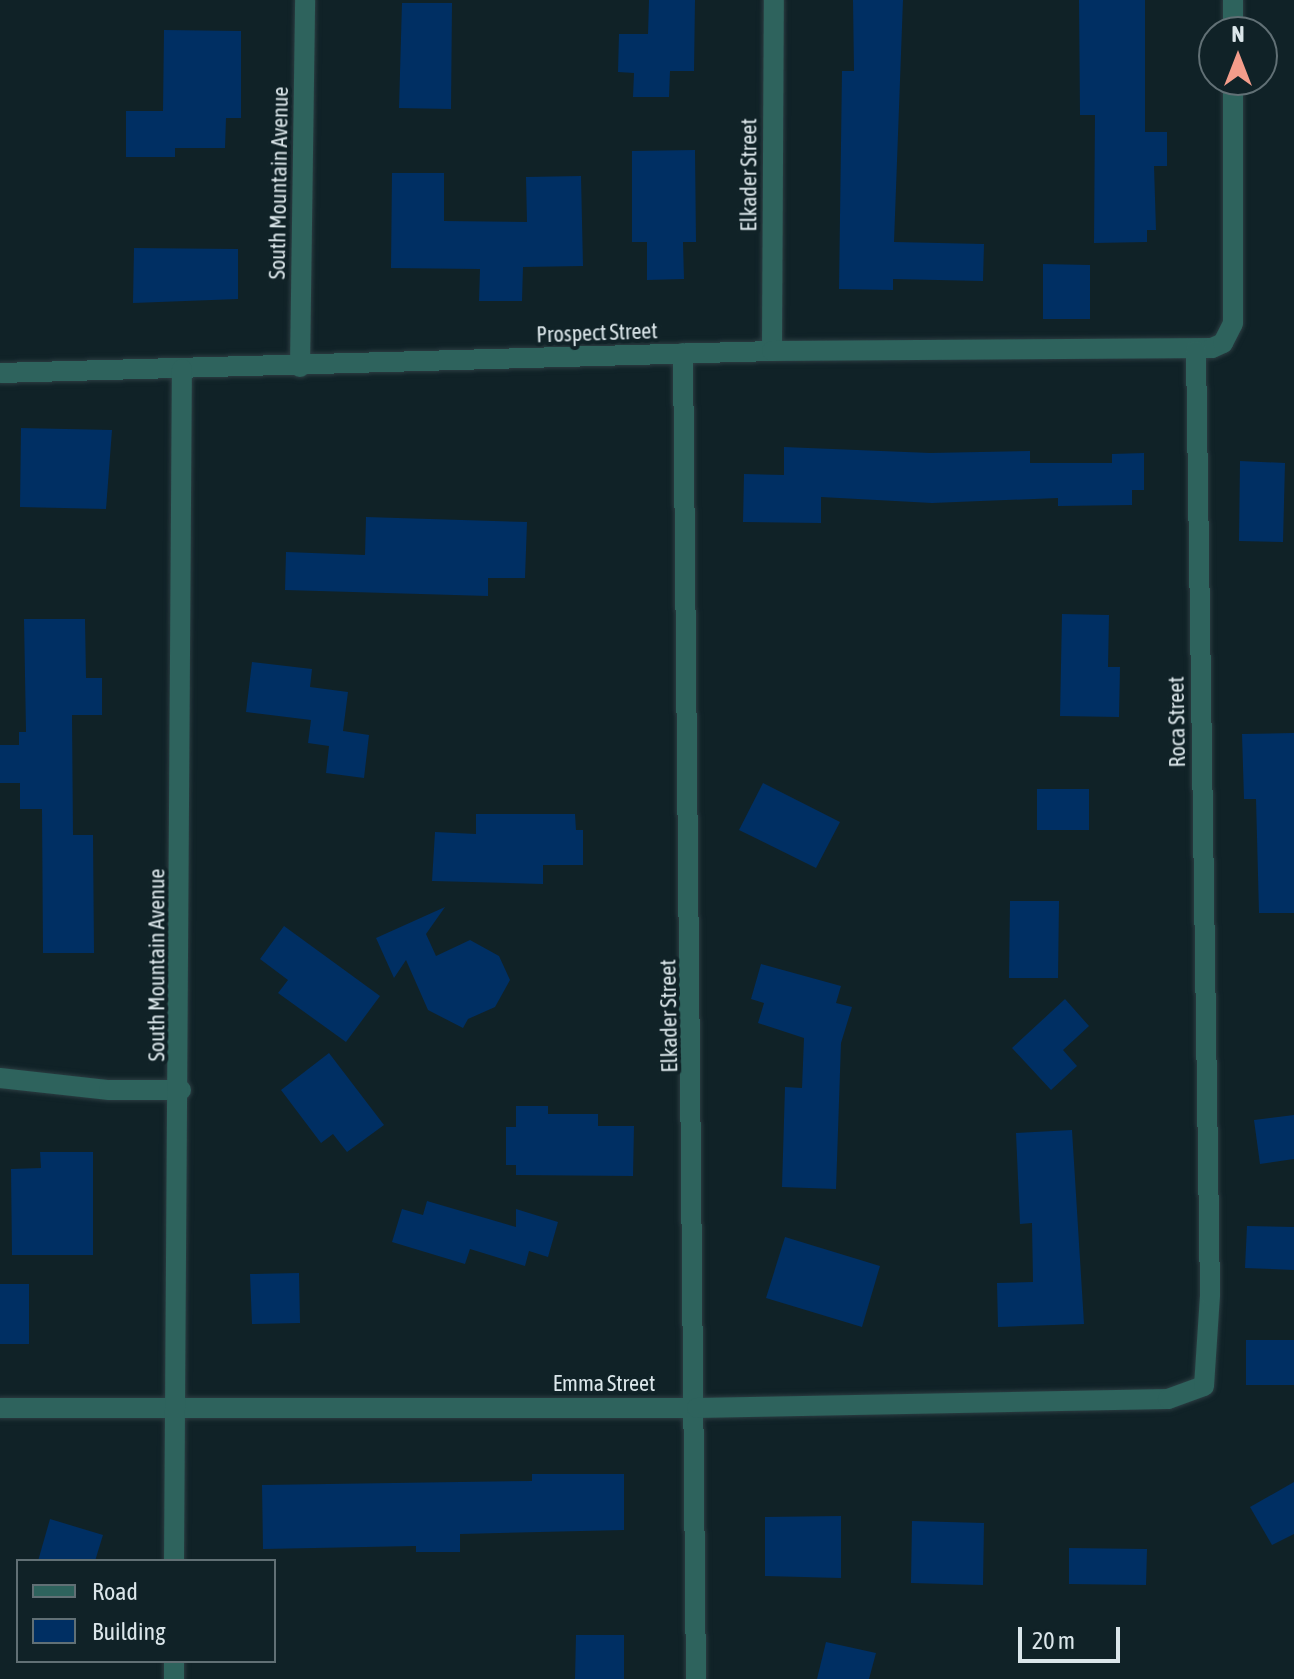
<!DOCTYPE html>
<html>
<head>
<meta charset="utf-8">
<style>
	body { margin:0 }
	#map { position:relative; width:1294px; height:1679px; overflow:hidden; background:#102227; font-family:"Asap Condensed",sans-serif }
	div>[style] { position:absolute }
	.building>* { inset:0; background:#002f63 }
	.roads { filter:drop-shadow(0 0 2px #2c3d42) drop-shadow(0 0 2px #2c3d42) }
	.minor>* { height:20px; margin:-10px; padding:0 10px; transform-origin:10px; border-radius:10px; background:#2e635d }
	span { translate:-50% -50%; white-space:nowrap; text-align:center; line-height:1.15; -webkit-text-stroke:8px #102227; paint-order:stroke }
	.street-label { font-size:22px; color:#dbe6ea }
	.legend { position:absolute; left:16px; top:1559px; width:260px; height:104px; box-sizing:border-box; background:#102227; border:2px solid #617075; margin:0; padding:10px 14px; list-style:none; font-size:24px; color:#dbe6ea }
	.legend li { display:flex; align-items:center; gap:16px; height:40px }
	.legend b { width:40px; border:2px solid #617075 }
	.north { position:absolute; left:1198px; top:16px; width:80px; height:80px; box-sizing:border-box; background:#102227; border:2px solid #617075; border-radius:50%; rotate:0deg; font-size:22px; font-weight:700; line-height:32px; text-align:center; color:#dbe6ea }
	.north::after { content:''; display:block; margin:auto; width:28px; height:36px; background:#f49d8b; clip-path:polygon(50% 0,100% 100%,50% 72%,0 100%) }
	.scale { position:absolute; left:1018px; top:1627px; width:102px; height:36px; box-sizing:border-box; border:4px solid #dbe6ea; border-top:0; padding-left:10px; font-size:24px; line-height:28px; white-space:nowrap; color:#dbe6ea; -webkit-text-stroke:6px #102227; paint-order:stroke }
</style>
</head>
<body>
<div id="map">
	<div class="building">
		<div style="clip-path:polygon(649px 0,695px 0,694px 71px,670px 71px,669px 97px,633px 97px,634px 73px,618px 72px,619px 34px,648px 34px)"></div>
		<div style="clip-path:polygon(853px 0,903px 0,894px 242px,984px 244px,983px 281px,893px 279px,893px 290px,839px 289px,842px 71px,854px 71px)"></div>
		<div style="clip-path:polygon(1079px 0,1145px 0,1145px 132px,1167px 132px,1167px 166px,1154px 166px,1156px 230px,1147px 230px,1147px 242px,1094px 243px,1095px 115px,1080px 115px)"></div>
		<div style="clip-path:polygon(402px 3px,452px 3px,451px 109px,399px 108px)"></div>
		<div style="clip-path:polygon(164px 30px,241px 31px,241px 118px,226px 118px,225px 148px,175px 148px,175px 157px,126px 157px,126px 111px,163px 111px)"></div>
		<div style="clip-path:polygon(695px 150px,696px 242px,683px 242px,684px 279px,647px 280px,647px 242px,632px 242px,632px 151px)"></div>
		<div style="clip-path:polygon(392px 173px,444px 173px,444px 221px,527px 222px,526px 177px,581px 176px,583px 266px,523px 267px,522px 301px,479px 301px,480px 269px,391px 268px)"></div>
		<div style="clip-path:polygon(134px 248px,238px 249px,238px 299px,133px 303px)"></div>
		<div style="clip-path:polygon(1043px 264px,1090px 265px,1090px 319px,1043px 319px)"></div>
		<div style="clip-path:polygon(21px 428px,112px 430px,106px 509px,20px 507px)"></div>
		<div style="clip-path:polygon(784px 447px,930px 453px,1030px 451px,1030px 463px,1112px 463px,1112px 454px,1144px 453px,1144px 490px,1132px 490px,1132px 505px,1058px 506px,1058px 498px,932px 503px,821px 497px,821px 523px,743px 522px,744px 474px,784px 475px)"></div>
		<div style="clip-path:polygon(1240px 461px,1285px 463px,1283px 542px,1239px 541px)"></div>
		<div style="clip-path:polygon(366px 517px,527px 522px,525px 578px,488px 578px,488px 596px,285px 590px,286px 552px,365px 555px)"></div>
		<div style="clip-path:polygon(1062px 614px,1109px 615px,1108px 667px,1120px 667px,1119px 717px,1060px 716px)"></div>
		<div style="clip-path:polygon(24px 619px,85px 619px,86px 678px,102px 678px,102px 715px,72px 715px,73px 835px,93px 835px,94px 953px,43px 953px,42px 809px,20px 809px,20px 783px,0 783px,0 745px,19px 745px,19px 732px,26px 732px)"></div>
		<div style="clip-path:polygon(252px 662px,312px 669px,310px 687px,348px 692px,343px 731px,369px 735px,364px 778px,326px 773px,329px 746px,308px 743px,311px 720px,246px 712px)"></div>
		<div style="clip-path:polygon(1294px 733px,1294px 913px,1259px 913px,1256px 799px,1244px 799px,1242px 734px)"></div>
		<div style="clip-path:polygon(763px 783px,840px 822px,816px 868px,739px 830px)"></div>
		<div style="clip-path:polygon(1037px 789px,1089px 789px,1089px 830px,1037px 830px)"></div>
		<div style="clip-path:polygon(476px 814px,575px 814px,576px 830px,583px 830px,583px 865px,543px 865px,543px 884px,432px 881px,435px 832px,476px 834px)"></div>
		<div style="clip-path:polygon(1010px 901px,1059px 901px,1058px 978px,1009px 978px)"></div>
		<div style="clip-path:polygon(445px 907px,426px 934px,436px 956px,470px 940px,499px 956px,510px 980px,495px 1007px,468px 1019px,463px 1028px,428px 1010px,406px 960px,394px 978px,376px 938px)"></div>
		<div style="clip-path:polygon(284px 926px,380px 996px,346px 1042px,278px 993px,288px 980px,260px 959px)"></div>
		<div style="clip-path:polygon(761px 964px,841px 986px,836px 1003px,852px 1007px,841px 1043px,836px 1189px,782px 1187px,785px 1087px,802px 1088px,804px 1038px,758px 1023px,764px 1003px,751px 999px)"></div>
		<div style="clip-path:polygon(1065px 999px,1089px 1026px,1063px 1050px,1077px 1066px,1051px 1090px,1012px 1048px)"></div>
		<div style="clip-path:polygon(329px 1053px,384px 1125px,347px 1152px,333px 1134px,321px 1143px,281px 1090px)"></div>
		<div style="clip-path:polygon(516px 1106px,548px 1106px,548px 1114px,598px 1114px,598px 1126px,634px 1126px,633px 1176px,516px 1175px,516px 1165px,506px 1165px,506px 1127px,516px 1127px)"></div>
		<div style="clip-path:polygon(1294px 1115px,1294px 1159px,1260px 1164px,1254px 1120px)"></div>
		<div style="clip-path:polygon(1072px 1130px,1084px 1324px,998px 1327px,997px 1283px,1033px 1282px,1032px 1223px,1020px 1224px,1016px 1133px)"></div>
		<div style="clip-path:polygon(40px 1152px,93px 1152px,93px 1255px,12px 1255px,11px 1169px,41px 1168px)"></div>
		<div style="clip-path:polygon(427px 1201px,516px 1227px,516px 1209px,558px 1222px,548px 1257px,529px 1251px,525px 1266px,470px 1249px,465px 1264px,392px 1242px,402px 1209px,423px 1215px)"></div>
		<div style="clip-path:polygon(1247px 1226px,1294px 1227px,1294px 1270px,1245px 1268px)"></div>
		<div style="clip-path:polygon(785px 1237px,880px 1266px,862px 1327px,766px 1298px)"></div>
		<div style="clip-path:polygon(299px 1273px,300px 1323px,252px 1324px,250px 1274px)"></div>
		<div style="clip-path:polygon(0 1284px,29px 1284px,29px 1344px,0 1344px)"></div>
		<div style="clip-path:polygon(1246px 1340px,1294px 1340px,1294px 1385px,1246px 1385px)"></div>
		<div style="clip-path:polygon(532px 1474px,624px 1474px,624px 1530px,460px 1534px,460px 1552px,416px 1552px,416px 1546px,263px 1549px,262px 1485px,532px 1481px)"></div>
		<div style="clip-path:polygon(1294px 1482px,1294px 1534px,1272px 1545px,1250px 1507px)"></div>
		<div style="clip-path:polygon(841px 1516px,841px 1578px,765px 1576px,765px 1517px)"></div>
		<div style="clip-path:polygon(50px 1519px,103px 1535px,95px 1561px,38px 1561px)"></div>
		<div style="clip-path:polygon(912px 1521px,984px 1523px,983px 1585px,911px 1583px)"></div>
		<div style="clip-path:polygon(1069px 1548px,1147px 1549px,1146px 1585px,1069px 1584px)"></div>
		<div style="clip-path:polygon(576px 1635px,624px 1635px,624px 1679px,575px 1679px)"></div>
		<div style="clip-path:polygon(826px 1642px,876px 1653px,869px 1679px,817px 1679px)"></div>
	</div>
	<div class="roads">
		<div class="minor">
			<div style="left:1233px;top:32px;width:32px;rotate:-90deg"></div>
			<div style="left:772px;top:351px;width:351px;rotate:-89.7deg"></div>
			<div style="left:683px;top:353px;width:1326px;rotate:89.44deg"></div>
			<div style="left:300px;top:367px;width:367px;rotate:-89.2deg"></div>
			<div style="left:0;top:373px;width:772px;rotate:-1.63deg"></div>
			<div style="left:772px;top:351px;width:440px;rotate:-0.4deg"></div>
			<div style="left:1212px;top:348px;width:12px;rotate:-24deg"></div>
			<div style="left:1223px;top:343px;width:22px;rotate:-63deg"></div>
			<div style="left:1233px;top:323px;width:243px;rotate:-90deg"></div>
			<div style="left:0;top:1078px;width:110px;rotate:6.3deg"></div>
			<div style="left:109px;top:1090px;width:72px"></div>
			<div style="left:0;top:1408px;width:697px"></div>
			<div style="left:697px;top:1408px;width:471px;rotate:-1.1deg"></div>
			<div style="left:1168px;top:1399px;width:38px;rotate:-20deg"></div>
			<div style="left:1204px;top:1386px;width:91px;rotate:-86.2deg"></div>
			<div style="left:1210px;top:1295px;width:944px;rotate:-90.85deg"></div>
			<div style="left:174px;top:1561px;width:1192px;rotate:-89.62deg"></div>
			<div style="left:174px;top:1679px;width:18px;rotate:-90deg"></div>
		</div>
	</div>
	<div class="street-label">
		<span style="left:749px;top:175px;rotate:-90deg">Elkader Street</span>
		<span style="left:279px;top:183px;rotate:-89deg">South Mountain Avenue</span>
		<span style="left:597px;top:333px;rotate:-2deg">Prospect Street</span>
		<span style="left:1177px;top:722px;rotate:-91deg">Roca Street</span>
		<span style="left:157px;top:965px;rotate:-90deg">South Mountain Avenue</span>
		<span style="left:669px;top:1016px;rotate:-91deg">Elkader Street</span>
		<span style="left:604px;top:1384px">Emma Street</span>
	</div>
	<ul class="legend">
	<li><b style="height:10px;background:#2e635d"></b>Road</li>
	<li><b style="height:22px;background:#002f63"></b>Building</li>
	</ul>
	<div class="north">N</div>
	<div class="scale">20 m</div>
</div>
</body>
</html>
